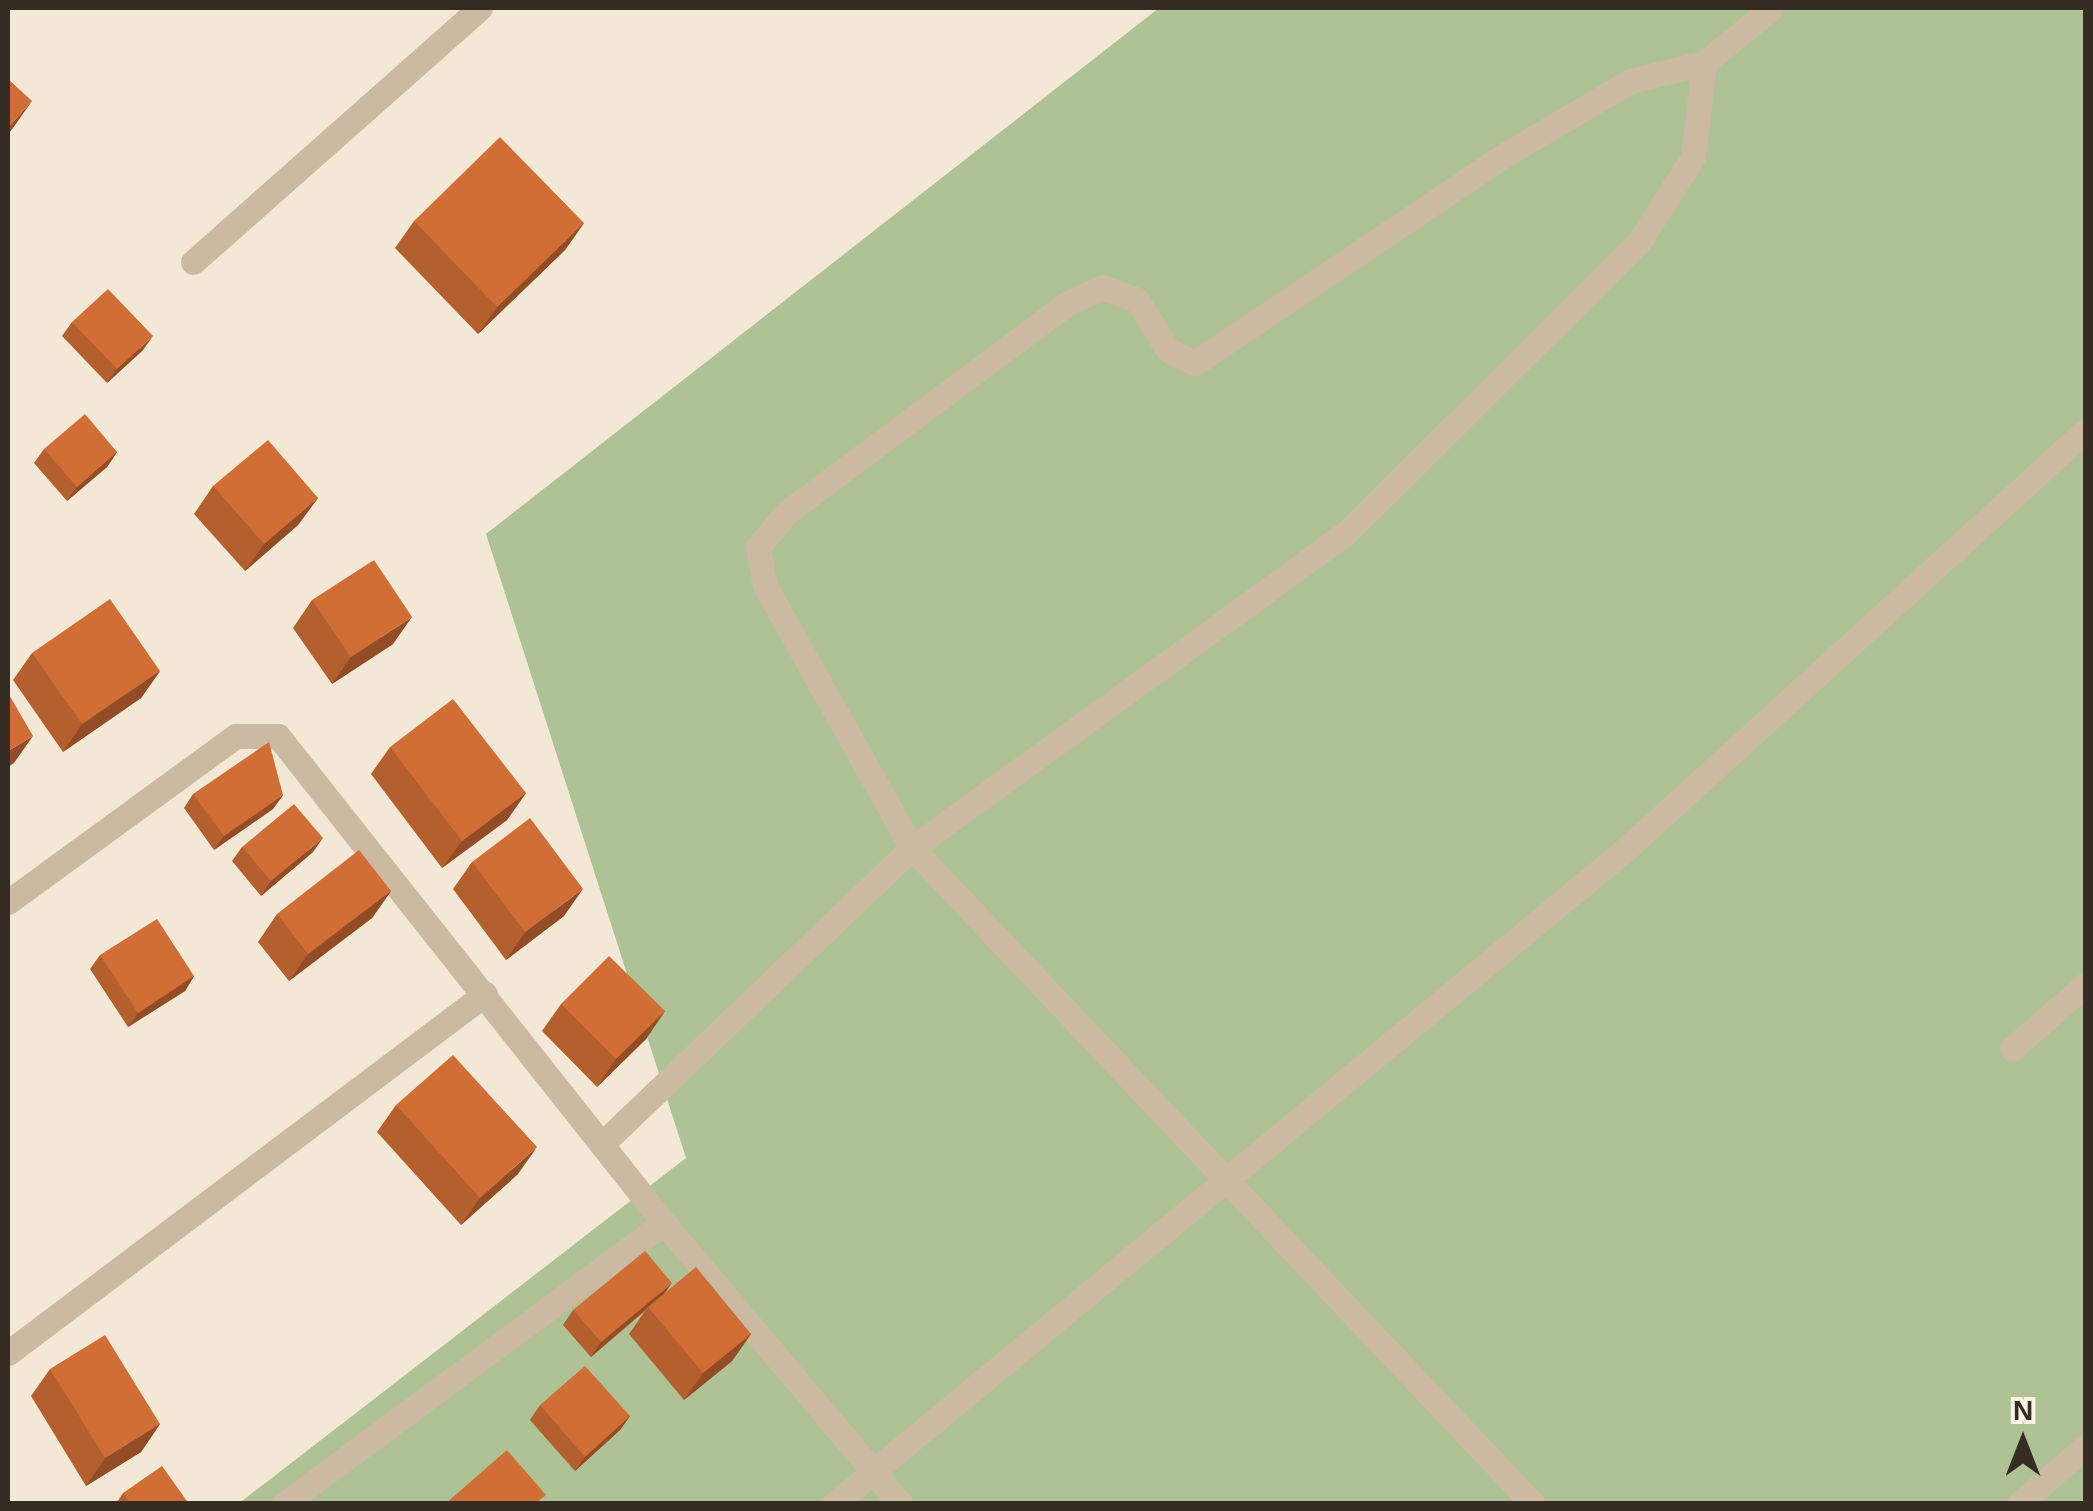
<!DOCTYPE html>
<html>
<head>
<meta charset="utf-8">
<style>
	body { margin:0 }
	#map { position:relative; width:2093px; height:1511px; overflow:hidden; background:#f3e8d5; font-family:Helvetica,sans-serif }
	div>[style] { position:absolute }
	.green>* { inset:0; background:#aec295 }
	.street>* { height:25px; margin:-12.5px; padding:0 12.5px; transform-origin:12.5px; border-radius:12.5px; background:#cbb9a1 }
	.wall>* { inset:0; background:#b35f2e }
	.shaded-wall>* { inset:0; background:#924d26 }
	.building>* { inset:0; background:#d06e36 }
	span { translate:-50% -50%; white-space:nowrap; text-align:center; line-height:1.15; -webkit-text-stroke:9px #faf2e2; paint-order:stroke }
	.frame { position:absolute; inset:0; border:10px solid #352c24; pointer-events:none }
	.north { position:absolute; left:1973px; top:1391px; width:100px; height:100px; -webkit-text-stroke:8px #faf2e2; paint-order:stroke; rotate:0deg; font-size:28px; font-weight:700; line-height:40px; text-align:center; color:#352c24 }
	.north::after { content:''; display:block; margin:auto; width:35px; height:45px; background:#352c24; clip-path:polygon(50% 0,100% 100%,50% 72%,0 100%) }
</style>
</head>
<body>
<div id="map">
	<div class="green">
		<div style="clip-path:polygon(1159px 8px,2085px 8px,2085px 1503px,238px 1504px,686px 1158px,486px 534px)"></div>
	</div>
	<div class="street">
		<div style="left:193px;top:262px;width:383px;rotate:-41.5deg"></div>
		<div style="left:8px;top:902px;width:282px;rotate:-36.1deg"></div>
		<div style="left:236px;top:736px;width:42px"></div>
		<div style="left:278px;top:736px;width:621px;rotate:51.6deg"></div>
		<div style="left:664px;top:1223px;width:368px;rotate:49.9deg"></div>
		<div style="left:2012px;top:1049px;width:98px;rotate:-41.3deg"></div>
		<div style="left:602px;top:1144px;width:429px;rotate:-43.7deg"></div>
		<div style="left:912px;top:848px;width:536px;rotate:-35.97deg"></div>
		<div style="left:1346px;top:533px;width:413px;rotate:-44.8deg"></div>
		<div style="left:1639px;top:242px;width:101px;rotate:-57.6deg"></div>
		<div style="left:1693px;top:157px;width:95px;rotate:-83.3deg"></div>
		<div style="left:1704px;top:63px;width:87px;rotate:-39deg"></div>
		<div style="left:8px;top:1353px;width:597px;rotate:-36.97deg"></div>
		<div style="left:284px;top:1504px;width:473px;rotate:-36.5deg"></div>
		<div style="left:834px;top:1504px;width:1028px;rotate:-39.59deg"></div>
		<div style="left:1626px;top:849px;width:622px;rotate:-42.33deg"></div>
		<div style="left:1533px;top:1504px;width:903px;rotate:-133.43deg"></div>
		<div style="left:912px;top:848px;width:300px;rotate:-119.3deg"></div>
		<div style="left:765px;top:586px;width:40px;rotate:-100deg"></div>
		<div style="left:758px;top:547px;width:44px;rotate:-50.5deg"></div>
		<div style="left:786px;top:513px;width:349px;rotate:-36.7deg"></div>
		<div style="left:1066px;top:304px;width:40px;rotate:-25deg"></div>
		<div style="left:1102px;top:287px;width:37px;rotate:20deg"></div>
		<div style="left:1137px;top:300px;width:59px;rotate:58.2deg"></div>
		<div style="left:1168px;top:350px;width:30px;rotate:26deg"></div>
		<div style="left:1195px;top:363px;width:377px;rotate:-33.9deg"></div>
		<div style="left:1508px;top:153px;width:142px;rotate:-30.5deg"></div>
		<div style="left:1630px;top:81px;width:76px;rotate:-13.7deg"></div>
		<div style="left:2019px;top:1504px;width:89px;rotate:-40.9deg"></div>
	</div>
	<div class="wall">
		<div style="clip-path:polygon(414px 221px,584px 223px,565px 250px,478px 334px,395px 248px)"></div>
		<div style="clip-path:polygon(72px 322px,143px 350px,107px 383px,62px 336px)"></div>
		<div style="clip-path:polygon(44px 449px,117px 452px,107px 467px,67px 501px,34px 463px)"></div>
		<div style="clip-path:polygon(213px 486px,318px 498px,298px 525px,245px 571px,194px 514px)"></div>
		<div style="clip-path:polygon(312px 600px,393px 644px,332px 684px,293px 628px)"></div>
		<div style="clip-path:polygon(32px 653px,160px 671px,141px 698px,63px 752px,13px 680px)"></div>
		<div style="clip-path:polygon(390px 747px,526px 793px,507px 820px,442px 868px,371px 774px)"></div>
		<div style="clip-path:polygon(193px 794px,283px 795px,273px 809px,214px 850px,184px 808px)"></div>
		<div style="clip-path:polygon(242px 847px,313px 852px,261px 896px,232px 861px)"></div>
		<div style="clip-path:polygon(472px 862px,564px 916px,506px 960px,453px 889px)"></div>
		<div style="clip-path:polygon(391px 891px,372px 918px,289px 981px,258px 942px,277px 914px)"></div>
		<div style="clip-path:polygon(100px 955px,194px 976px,185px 991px,128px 1027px,90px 969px)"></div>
		<div style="clip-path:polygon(561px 1004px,665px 1011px,646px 1039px,597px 1087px,542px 1031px)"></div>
		<div style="clip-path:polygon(396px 1105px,518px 1174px,461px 1225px,377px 1132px)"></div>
		<div style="clip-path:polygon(665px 1293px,751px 1334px,732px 1361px,684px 1400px,629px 1334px,645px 1311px,591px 1357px,563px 1325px,573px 1310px)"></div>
		<div style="clip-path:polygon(50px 1369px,160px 1424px,141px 1452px,86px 1486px,31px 1396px)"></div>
		<div style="clip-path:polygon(540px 1405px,630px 1416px,620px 1430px,575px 1471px,530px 1420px)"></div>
		<div style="clip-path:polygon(123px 1493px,189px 1504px,116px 1504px)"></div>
	</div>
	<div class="shaded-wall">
		<div style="clip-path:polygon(32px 101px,13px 128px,8px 134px,8px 128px)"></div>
		<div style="clip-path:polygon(584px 223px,565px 250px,478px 334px,497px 307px)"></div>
		<div style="clip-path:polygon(153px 336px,143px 350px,107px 383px,117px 369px)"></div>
		<div style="clip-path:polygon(117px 452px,107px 467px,67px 501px,77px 487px)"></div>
		<div style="clip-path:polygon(318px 498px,298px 525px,245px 571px,264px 544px)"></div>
		<div style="clip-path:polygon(412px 617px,393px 644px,332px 684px,351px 657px)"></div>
		<div style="clip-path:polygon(160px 671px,141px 698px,63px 752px,82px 724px)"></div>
		<div style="clip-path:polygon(33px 736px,14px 763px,8px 767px,8px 751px)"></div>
		<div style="clip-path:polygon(526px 793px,507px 820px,442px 868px,462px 841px)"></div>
		<div style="clip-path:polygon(283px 795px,273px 809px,214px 850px,224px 836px)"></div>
		<div style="clip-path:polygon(323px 838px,313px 852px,261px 896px,271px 881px)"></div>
		<div style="clip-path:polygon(583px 889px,564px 916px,506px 960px,525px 932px)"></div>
		<div style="clip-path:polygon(391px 891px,372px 918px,289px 981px,308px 954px)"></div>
		<div style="clip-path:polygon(194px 976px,185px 991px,128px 1027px,138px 1013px)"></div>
		<div style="clip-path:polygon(665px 1011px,646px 1039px,597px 1087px,616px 1059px)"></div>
		<div style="clip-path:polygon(537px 1147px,518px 1174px,461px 1225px,480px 1198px)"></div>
		<div style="clip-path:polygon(672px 1283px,662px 1297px,648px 1307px,591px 1357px,601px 1342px)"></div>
		<div style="clip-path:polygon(751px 1334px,732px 1361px,684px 1400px,703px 1373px)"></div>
		<div style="clip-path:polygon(630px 1416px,620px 1430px,575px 1471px,585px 1457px)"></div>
		<div style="clip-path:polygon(160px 1424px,141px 1452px,86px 1486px,105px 1458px)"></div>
	</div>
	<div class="building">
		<div style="clip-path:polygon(8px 79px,32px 101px,8px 128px)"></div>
		<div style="clip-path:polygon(500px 137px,584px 223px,497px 307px,414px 221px)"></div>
		<div style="clip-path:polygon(108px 289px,153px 336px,117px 369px,72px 322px)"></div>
		<div style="clip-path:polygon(85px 414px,117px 452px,77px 487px,44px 449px)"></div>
		<div style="clip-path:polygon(268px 440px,318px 498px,264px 544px,213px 486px)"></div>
		<div style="clip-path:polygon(374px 560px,412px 617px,351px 657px,312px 600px)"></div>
		<div style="clip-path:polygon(110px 599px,160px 671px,82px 724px,32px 653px)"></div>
		<div style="clip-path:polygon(8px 693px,33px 736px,8px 751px)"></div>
		<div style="clip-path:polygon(453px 699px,526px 793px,462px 841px,390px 747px)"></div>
		<div style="clip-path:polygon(269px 742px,283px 795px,224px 836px,193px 794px)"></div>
		<div style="clip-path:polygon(294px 804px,323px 838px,271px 881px,242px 847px)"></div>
		<div style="clip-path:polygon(530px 818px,583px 889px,525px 932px,472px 862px)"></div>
		<div style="clip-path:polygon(359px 850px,391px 891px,308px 954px,277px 914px)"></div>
		<div style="clip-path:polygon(157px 919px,194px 976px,138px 1013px,100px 955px)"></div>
		<div style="clip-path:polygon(609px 956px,665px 1011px,616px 1059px,561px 1004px)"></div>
		<div style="clip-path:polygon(453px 1055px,537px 1147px,480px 1198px,396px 1105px)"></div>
		<div style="clip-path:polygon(645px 1251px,672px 1283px,601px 1342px,573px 1310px)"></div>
		<div style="clip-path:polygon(696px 1267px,751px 1334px,703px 1373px,648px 1307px)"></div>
		<div style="clip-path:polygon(105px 1335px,160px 1424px,105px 1458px,50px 1369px)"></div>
		<div style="clip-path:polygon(585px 1366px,630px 1416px,585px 1457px,540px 1405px)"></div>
		<div style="clip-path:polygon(507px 1450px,546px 1495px,535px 1504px,445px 1504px)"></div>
		<div style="clip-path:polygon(162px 1466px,189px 1504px,130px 1504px,123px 1493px)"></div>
	</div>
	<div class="frame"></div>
	<div class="north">N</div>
</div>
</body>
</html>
